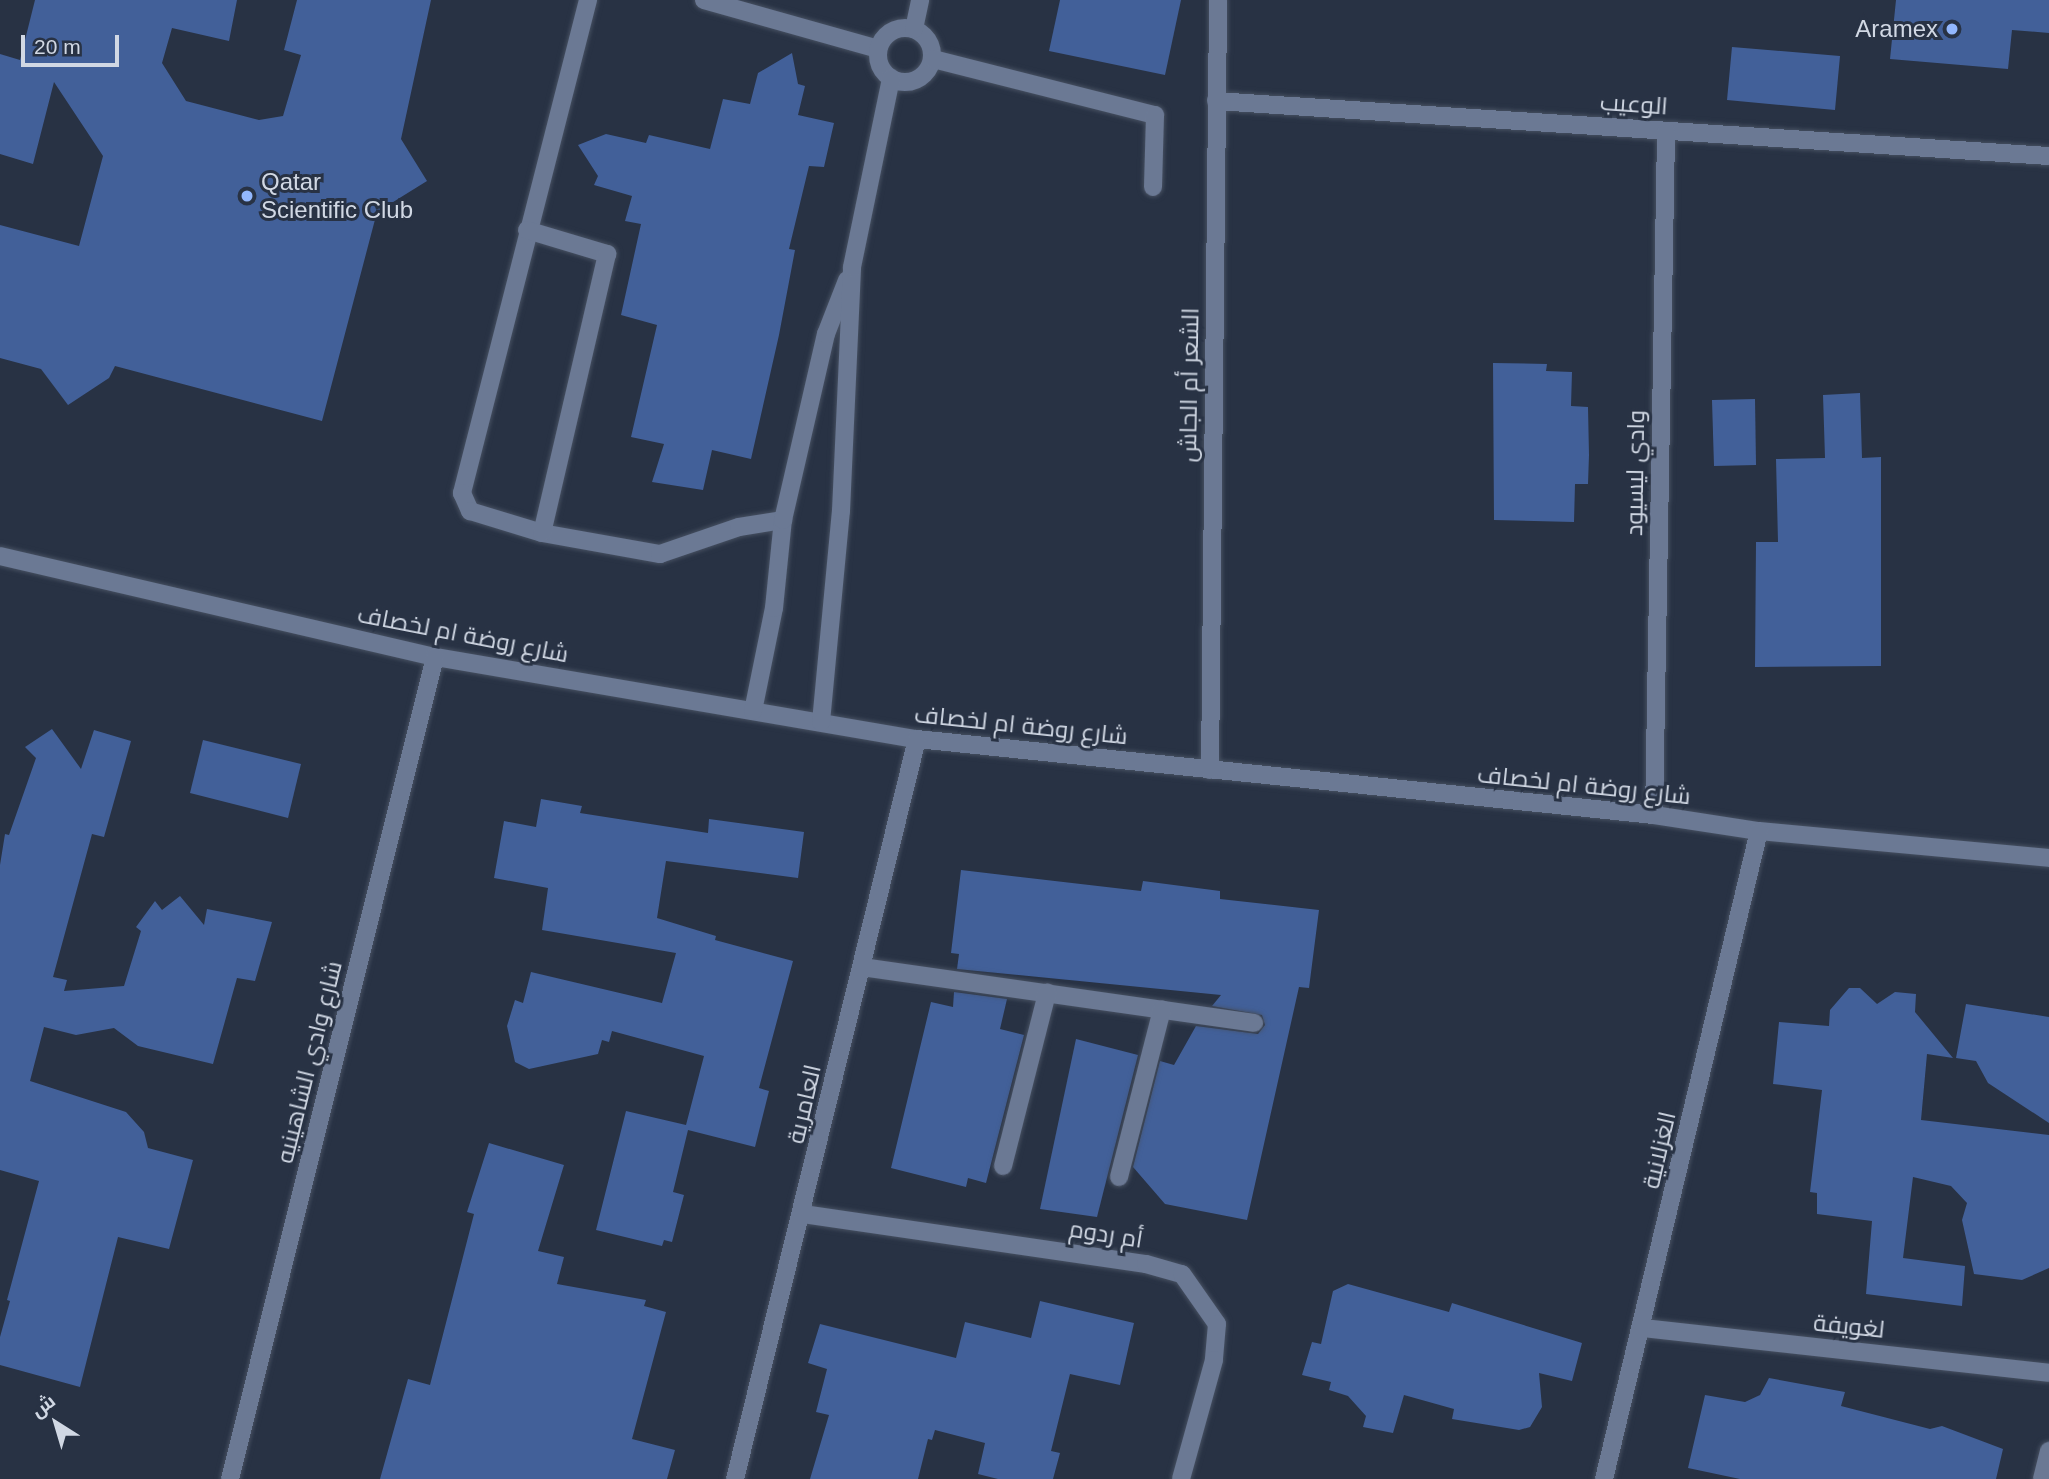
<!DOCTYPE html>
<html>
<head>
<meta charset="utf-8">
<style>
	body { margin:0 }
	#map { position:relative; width:2049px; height:1479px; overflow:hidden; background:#283244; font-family:Helvetica,Cairo,sans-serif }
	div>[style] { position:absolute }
	.building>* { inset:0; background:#426099 }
	.roads { filter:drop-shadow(0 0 2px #465061) drop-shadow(0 0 2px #465061) }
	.minor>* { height:18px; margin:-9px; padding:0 9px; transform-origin:9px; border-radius:9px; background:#6b7994 }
	.minor>.ring { margin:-9px; padding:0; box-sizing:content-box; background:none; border:18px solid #6b7994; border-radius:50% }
	.dots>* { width:19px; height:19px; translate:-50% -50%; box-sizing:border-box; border:4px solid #283244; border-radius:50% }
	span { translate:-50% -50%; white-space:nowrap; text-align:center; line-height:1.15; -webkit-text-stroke:6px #283244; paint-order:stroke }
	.poi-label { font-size:24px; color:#d1d8e4 }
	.right { translate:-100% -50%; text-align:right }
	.left { translate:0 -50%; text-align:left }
	.street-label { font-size:24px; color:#d1d8e4 }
	.north { position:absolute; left:21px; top:1388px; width:70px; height:70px; -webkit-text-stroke:5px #283244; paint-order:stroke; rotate:323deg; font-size:19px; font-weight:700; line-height:28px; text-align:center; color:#d1d8e4 }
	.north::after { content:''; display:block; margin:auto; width:24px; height:32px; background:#d1d8e4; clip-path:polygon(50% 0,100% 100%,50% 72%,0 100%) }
	.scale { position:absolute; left:21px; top:35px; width:98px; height:32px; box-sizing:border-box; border:4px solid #d1d8e4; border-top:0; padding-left:9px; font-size:21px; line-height:24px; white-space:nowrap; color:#d1d8e4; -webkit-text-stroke:5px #283244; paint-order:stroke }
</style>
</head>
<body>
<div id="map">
	<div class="building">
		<div style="clip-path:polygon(35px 0,237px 0,229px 41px,172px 28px,162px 63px,186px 101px,259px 120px,283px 116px,301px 55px,284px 50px,297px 0,431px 0,401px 139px,427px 181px,377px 212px,322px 421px,115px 366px,109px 378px,68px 405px,41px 369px,0 358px,0 225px,79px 246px,103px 156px,54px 82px,33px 164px,0 154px,0 54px,20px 60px)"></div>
		<div style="clip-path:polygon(1060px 0,1181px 0,1165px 75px,1049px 51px)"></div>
		<div style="clip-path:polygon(1896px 0,2049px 0,2049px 33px,2012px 30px,2008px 69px,1890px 59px)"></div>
		<div style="clip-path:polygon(1732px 47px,1840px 56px,1835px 110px,1727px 100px)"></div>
		<div style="clip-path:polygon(792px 53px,798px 84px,805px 86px,798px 115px,834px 123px,824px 167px,809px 166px,789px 249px,795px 250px,779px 335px,751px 459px,712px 450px,703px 490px,652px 482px,664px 444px,631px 437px,657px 325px,621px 315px,641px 224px,625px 221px,632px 196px,594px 185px,598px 176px,578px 145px,606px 134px,646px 143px,649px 135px,710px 149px,723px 99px,750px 104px,758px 73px)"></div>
		<div style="clip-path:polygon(1493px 363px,1547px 364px,1546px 371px,1572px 372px,1571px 406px,1588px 407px,1589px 455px,1588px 484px,1575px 484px,1574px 522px,1494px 520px)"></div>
		<div style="clip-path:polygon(1860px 393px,1862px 458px,1881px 457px,1881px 666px,1755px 667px,1756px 542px,1778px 542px,1776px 459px,1825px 458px,1823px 395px)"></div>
		<div style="clip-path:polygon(1755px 399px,1756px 465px,1714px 466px,1712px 400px)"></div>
		<div style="clip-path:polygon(52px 729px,81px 769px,94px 730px,131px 741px,104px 837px,92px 834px,53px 977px,67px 980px,64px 991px,124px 986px,141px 931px,136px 927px,155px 901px,162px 910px,180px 896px,204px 925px,207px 909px,272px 922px,255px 981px,237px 978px,213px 1064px,138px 1046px,114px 1028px,76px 1035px,44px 1027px,30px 1081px,126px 1112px,144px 1132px,148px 1148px,193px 1160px,169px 1249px,118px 1237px,80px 1387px,0 1365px,0 1337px,10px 1301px,7px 1300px,39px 1181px,0 1170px,0 865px,5px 834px,9px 835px,36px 758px,25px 747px)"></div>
		<div style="clip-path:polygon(203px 740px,301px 764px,288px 818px,190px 793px)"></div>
		<div style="clip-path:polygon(541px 799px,582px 806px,580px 813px,708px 833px,709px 819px,804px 832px,798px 878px,666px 861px,657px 918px,716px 936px,715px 940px,793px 961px,759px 1088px,769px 1091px,755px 1147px,688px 1130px,673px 1192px,684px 1195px,672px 1242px,664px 1240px,662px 1246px,596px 1230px,626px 1111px,686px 1125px,704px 1056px,612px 1031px,609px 1042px,602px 1040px,598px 1054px,529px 1069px,515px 1062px,507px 1026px,515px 1000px,523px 1003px,531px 972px,662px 1003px,676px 953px,542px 930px,548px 888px,494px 878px,504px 821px,536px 827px)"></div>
		<div style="clip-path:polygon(961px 870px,1141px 891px,1143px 881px,1220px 891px,1220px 899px,1319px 910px,1309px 988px,1299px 987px,1247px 1220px,1165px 1204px,1133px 1167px,1160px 1061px,1174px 1065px,1196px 1026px,1258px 1034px,1265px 1025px,1262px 1015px,1212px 1006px,1221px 995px,957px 969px,959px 954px,951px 953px)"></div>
		<div style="clip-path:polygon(1849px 988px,1860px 988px,1877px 1004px,1895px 992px,1916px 994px,1915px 1012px,1953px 1058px,1927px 1054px,1921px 1120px,2049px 1135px,2049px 1268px,2022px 1280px,1974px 1274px,1962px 1220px,1967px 1203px,1951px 1186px,1913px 1177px,1903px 1258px,1965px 1266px,1962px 1306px,1866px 1294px,1872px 1221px,1817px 1214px,1817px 1193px,1810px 1192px,1822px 1090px,1773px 1084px,1779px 1022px,1829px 1026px,1830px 1010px)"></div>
		<div style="clip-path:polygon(954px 992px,1007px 999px,1000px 1029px,1024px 1035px,986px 1183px,968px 1178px,966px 1187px,891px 1168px,931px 1002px,953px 1007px)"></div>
		<div style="clip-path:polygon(1966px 1004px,2049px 1017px,2049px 1123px,1988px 1083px,1976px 1061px,1956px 1058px)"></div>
		<div style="clip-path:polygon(1076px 1039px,1138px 1055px,1097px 1217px,1040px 1209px)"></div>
		<div style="clip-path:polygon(489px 1143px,564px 1165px,538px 1251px,564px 1257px,557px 1284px,646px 1300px,644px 1306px,666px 1312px,632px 1439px,675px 1450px,667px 1479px,380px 1479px,408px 1379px,430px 1385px,474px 1214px,467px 1212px)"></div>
		<div style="clip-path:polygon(1348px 1284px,1449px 1312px,1452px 1303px,1582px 1343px,1572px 1381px,1539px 1373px,1542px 1407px,1530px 1427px,1519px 1430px,1452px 1419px,1454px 1409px,1404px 1395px,1393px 1433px,1363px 1427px,1366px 1416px,1348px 1396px,1329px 1390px,1331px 1382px,1302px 1375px,1312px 1342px,1321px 1344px,1333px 1291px)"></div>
		<div style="clip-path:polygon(1040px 1301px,1134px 1323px,1120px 1385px,1070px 1374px,1051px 1451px,1060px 1453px,1053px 1479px,998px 1479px,978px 1474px,985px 1443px,935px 1430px,932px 1440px,928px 1439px,918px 1479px,810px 1479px,829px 1415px,816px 1412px,827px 1369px,808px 1363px,820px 1324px,956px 1358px,965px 1322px,1031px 1338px)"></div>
		<div style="clip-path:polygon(1769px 1378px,1845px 1392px,1841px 1406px,1930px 1429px,1942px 1426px,2003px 1449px,1996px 1479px,1740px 1479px,1688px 1468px,1705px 1395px,1745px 1402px,1760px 1395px)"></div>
	</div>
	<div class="roads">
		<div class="minor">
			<div style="left:588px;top:0;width:509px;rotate:104.34deg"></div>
			<div style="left:462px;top:493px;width:20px;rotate:66deg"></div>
			<div style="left:470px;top:511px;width:75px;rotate:17deg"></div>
			<div style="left:542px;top:533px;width:120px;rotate:10.1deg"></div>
			<div style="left:660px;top:554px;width:83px;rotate:-18.9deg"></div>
			<div style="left:739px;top:527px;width:45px;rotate:-9deg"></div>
			<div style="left:704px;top:0;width:181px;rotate:15.7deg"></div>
			<div class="ring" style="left:878px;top:28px;width:36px;height:36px"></div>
			<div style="left:914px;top:29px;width:30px;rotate:-78deg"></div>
			<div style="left:933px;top:59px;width:229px;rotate:14.2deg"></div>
			<div style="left:1155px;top:115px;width:72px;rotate:91.6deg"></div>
			<div style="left:1216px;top:101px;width:835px;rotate:3.78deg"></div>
			<div style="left:527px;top:230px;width:84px;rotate:16.7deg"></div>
			<div style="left:607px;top:254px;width:286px;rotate:103.1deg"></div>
			<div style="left:0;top:556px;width:447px;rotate:13.1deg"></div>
			<div style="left:435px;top:657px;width:489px;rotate:9.7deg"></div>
			<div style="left:917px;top:739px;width:741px;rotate:5.89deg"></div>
			<div style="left:1654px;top:815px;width:106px;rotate:8.7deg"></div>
			<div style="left:1759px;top:831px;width:291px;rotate:5.3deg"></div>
			<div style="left:753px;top:711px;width:105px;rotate:-78.5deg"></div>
			<div style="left:774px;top:608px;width:88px;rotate:-84.2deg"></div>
			<div style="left:783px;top:520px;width:191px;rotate:-77deg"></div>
			<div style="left:826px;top:334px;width:58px;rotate:-68.7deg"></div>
			<div style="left:821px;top:722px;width:212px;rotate:-84.6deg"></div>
			<div style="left:841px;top:511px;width:244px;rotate:-87.4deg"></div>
			<div style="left:852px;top:267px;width:193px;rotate:-78.3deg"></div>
			<div style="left:1210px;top:770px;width:770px;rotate:-89.4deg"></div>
			<div style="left:1654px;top:815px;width:684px;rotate:-88.99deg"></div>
			<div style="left:862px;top:967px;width:396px;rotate:8.1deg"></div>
			<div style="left:1003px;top:1166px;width:179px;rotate:-75.7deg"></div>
			<div style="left:1119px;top:1177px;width:173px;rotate:-75.6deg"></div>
			<div style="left:803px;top:1214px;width:347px;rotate:8.3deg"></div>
			<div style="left:1146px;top:1264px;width:37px;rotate:16deg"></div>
			<div style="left:1182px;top:1274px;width:61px;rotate:55deg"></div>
			<div style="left:1217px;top:1324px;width:36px;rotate:95deg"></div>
			<div style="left:1214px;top:1360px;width:123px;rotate:105.5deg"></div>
			<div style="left:1643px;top:1328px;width:408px;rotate:6.3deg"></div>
			<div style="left:230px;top:1479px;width:847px;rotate:-76deg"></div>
			<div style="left:735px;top:1479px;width:762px;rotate:-76.18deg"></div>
			<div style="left:1604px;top:1479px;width:666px;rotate:-76.55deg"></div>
			<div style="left:2042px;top:1479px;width:29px;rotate:-76deg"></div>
		</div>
	</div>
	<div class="dots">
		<div style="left:1952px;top:29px;background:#92b7fd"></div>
		<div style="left:247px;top:196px;background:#92b7fd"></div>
	</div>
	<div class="poi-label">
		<span class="right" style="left:1938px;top:29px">Aramex</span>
		<span class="left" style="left:261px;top:196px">Qatar<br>Scientific Club</span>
	</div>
	<div class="street-label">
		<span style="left:1634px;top:104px;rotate:4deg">الوعيب</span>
		<span style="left:1189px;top:385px;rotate:-89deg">الشعر أم الجاش</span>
		<span style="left:1635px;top:473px;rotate:-89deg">وادي ليسيود</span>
		<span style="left:463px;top:634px;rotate:11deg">شارع روضة ام لخصاف</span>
		<span style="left:1021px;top:725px;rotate:6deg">شارع روضة ام لخصاف</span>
		<span style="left:1584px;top:785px;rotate:6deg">شارع روضة ام لخصاف</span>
		<span style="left:309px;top:1062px;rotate:-76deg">شارع وادي الشاهينيه</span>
		<span style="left:804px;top:1104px;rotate:-77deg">العامرية</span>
		<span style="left:1659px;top:1150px;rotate:-77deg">الغزلانية</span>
		<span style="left:1106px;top:1234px;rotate:9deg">أم ردوم</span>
		<span style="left:1849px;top:1326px;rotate:6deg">لغويفة</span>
	</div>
	<div class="north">ش</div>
	<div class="scale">20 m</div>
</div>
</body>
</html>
